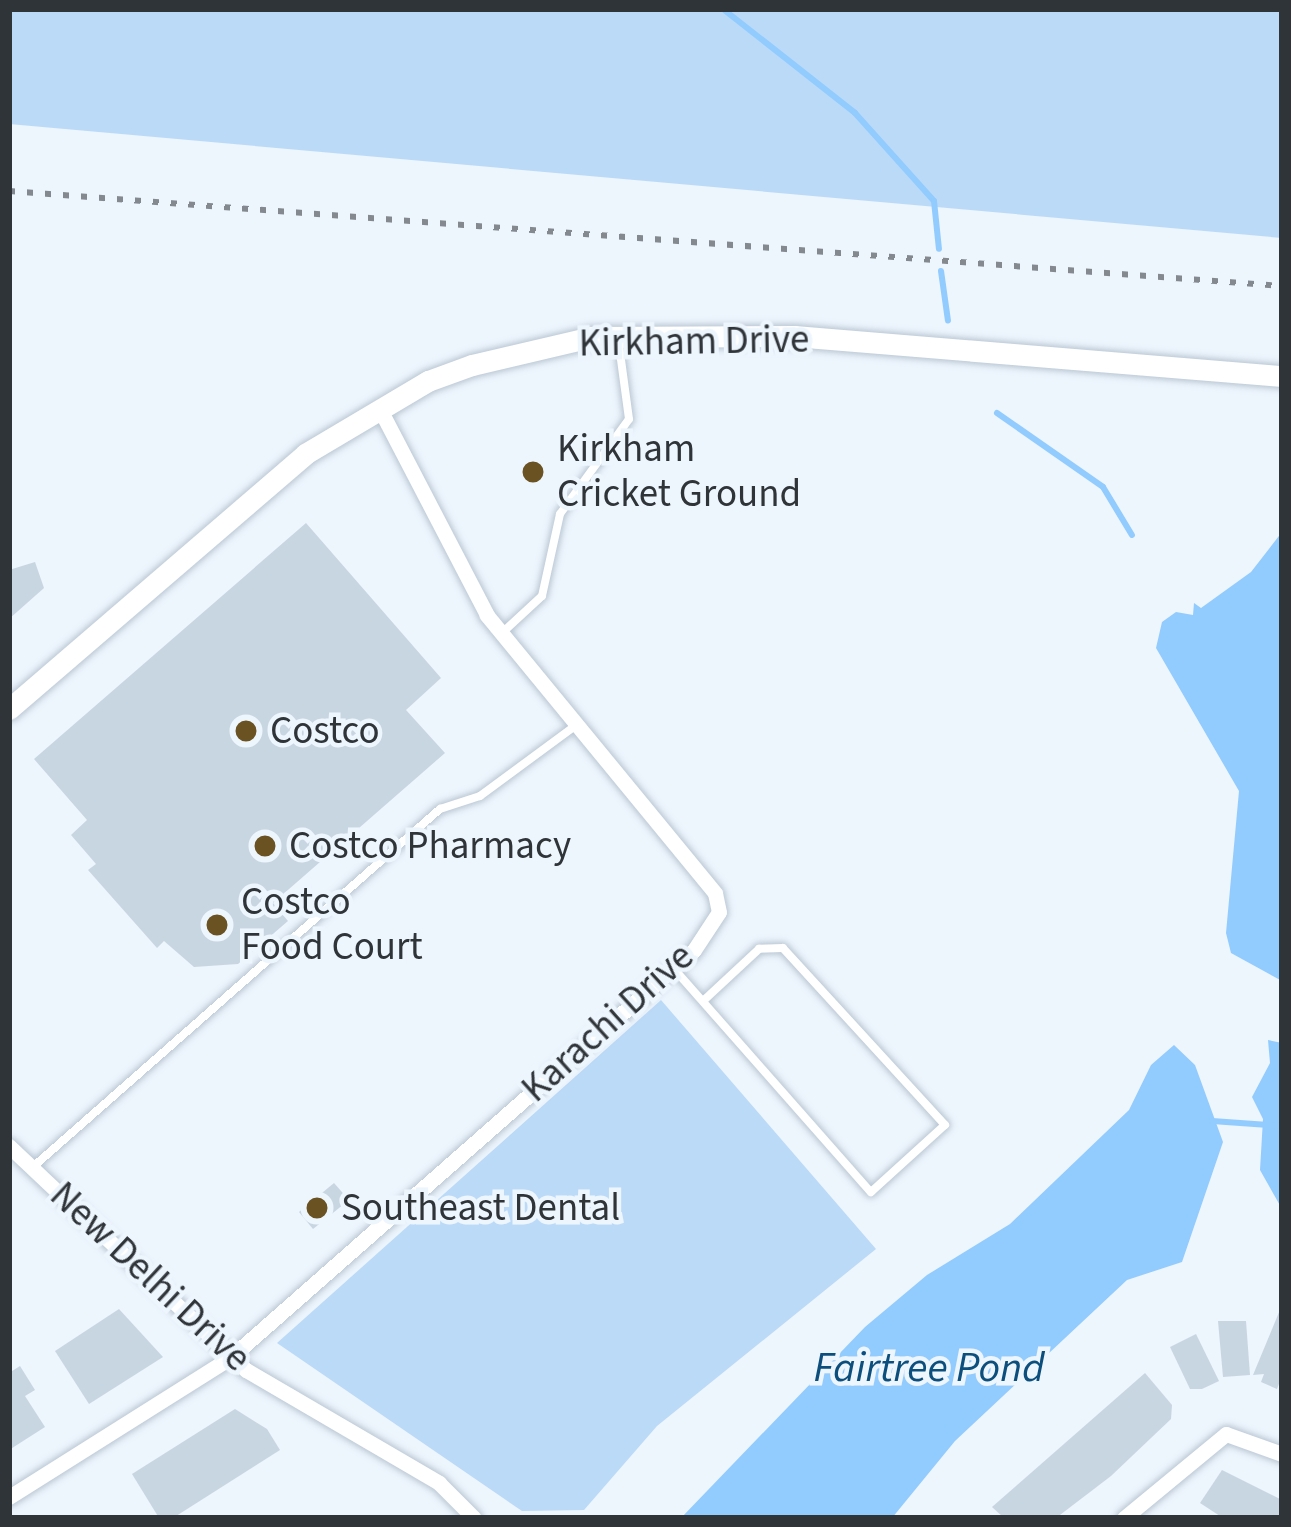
<!DOCTYPE html>
<html>
<head>
<meta charset="utf-8">
<style>
	body { margin:0 }
	#map { position:relative; width:1291px; height:1527px; overflow:hidden; background:#edf5fd; font-family:"Source Sans 3",sans-serif }
	div>[style] { position:absolute }
	.green>* { inset:0; background:#bbdaf7 }
	.water>* { inset:0; background:#92cbfe }
	.stream>* { height:6px; margin:-3px; padding:0 3px; transform-origin:3px; border-radius:3px; background:#92cbfe }
	.building>* { inset:0; background:#c8d6e2 }
	.roads { filter:drop-shadow(0 0 3px #bac7d4) drop-shadow(0 0 3px #bac7d4) }
	.lane>* { height:8px; margin:-4px; padding:0 4px; transform-origin:4px; border-radius:4px; background:#fff }
	.street>* { height:15px; margin:-7.5px; padding:0 7.5px; transform-origin:7.5px; border-radius:7.5px; background:#fff }
	.secondary>* { height:21px; margin:-10.5px; padding:0 10.5px; transform-origin:10.5px; border-radius:10.5px; background:#fff }
	.rail>* { height:6px; margin-top:-3px; transform-origin:0; background:repeating-linear-gradient(90deg,#83898f 0 6px,transparent 0 18px) }
	.dots>* { width:33px; height:33px; translate:-50% -50%; box-sizing:border-box; border:6px solid #edf5fd; border-radius:50% }
	span { translate:-50% -50%; white-space:nowrap; text-align:center; line-height:1.15; -webkit-text-stroke:9px #edf5fd; paint-order:stroke }
	.street-label { font-size:39px; color:#2f3439 }
	.poi-label { font-size:39px; color:#2f3439 }
	.left { translate:0 -50%; text-align:left }
	.water-label { font-size:42px; color:#0c4e7c; font-style:italic }
	.frame { position:absolute; inset:0; border:12px solid #2f3439; pointer-events:none }
</style>
</head>
<body>
<div id="map">
	<div class="green">
		<div style="clip-path:polygon(9px 9px,1282px 9px,1282px 238px,9px 124px)"></div>
		<div style="clip-path:polygon(661px 1000px,876px 1249px,657px 1426px,584px 1510px,522px 1511px,277px 1343px)"></div>
	</div>
	<div class="water">
		<div style="clip-path:polygon(1282px 532px,1282px 981px,1231px 953px,1226px 933px,1239px 791px,1156px 648px,1162px 622px,1176px 612px,1193px 615px,1194px 603px,1201px 608px,1251px 572px)"></div>
		<div style="clip-path:polygon(1268px 1040px,1282px 1043px,1282px 1209px,1260px 1170px,1263px 1119px,1252px 1097px,1270px 1063px)"></div>
		<div style="clip-path:polygon(1174px 1045px,1195px 1065px,1223px 1142px,1182px 1262px,1127px 1280px,955px 1441px,892px 1518px,681px 1518px,865px 1327px,927px 1275px,1010px 1224px,1129px 1110px,1151px 1065px)"></div>
	</div>
	<div class="stream">
		<div style="left:723px;top:9px;width:168px;rotate:38.2deg"></div>
		<div style="left:855px;top:113px;width:118px;rotate:48.1deg"></div>
		<div style="left:934px;top:201px;width:48px;rotate:84.1deg"></div>
		<div style="left:941px;top:271px;width:50px;rotate:82deg"></div>
		<div style="left:997px;top:413px;width:129px;rotate:34.9deg"></div>
		<div style="left:1103px;top:487px;width:56px;rotate:58.9deg"></div>
		<div style="left:1212px;top:1121px;width:70px;rotate:4.1deg"></div>
	</div>
	<div class="building">
		<div style="clip-path:polygon(306px 523px,441px 678px,406px 710px,445px 753px,273px 903px,288px 921px,238px 964px,194px 967px,164px 941px,157px 948px,88px 870px,96px 864px,71px 835px,87px 820px,34px 759px)"></div>
		<div style="clip-path:polygon(35px 562px,44px 588px,9px 619px,9px 570px)"></div>
		<div style="clip-path:polygon(334px 1183px,349px 1200px,313px 1229px,299px 1212px)"></div>
		<div style="clip-path:polygon(1282px 1305px,1282px 1376px,1277px 1389px,1261px 1382px,1264px 1374px,1253px 1375px)"></div>
		<div style="clip-path:polygon(119px 1309px,163px 1357px,89px 1404px,55px 1351px)"></div>
		<div style="clip-path:polygon(1218px 1321px,1246px 1321px,1250px 1375px,1223px 1377px)"></div>
		<div style="clip-path:polygon(1196px 1334px,1219px 1381px,1202px 1389px,1190px 1389px,1170px 1347px)"></div>
		<div style="clip-path:polygon(20px 1366px,35px 1390px,25px 1396px,45px 1427px,9px 1450px,9px 1373px)"></div>
		<div style="clip-path:polygon(1145px 1373px,1172px 1405px,1171px 1419px,1111px 1476px,1056px 1518px,1004px 1518px,992px 1507px)"></div>
		<div style="clip-path:polygon(235px 1409px,267px 1429px,280px 1450px,173px 1518px,159px 1518px,132px 1474px)"></div>
		<div style="clip-path:polygon(1222px 1470px,1282px 1500px,1282px 1518px,1223px 1518px,1200px 1503px)"></div>
	</div>
	<div class="roads">
		<div class="lane">
			<div style="left:503px;top:632px;width:53px;rotate:-42.7deg"></div>
			<div style="left:542px;top:596px;width:84px;rotate:-77.6deg"></div>
			<div style="left:560px;top:514px;width:117px;rotate:-54deg"></div>
			<div style="left:629px;top:419px;width:82px;rotate:-97.7deg"></div>
			<div style="left:675px;top:970px;width:296px;rotate:48.6deg"></div>
			<div style="left:871px;top:1192px;width:100px;rotate:-42.2deg"></div>
			<div style="left:945px;top:1125px;width:240px;rotate:-132.5deg"></div>
			<div style="left:783px;top:948px;width:24px;rotate:178deg"></div>
			<div style="left:759px;top:949px;width:76px;rotate:137.1deg"></div>
			<div style="left:34px;top:1166px;width:541px;rotate:-41.33deg"></div>
			<div style="left:440px;top:809px;width:42px;rotate:-18deg"></div>
			<div style="left:480px;top:796px;width:118px;rotate:-36.4deg"></div>
		</div>
		<div class="street">
			<div style="left:9px;top:1146px;width:326px;rotate:43.4deg"></div>
			<div style="left:246px;top:1370px;width:224px;rotate:30.3deg"></div>
			<div style="left:439px;top:1483px;width:49px;rotate:45deg"></div>
			<div style="left:9px;top:1497px;width:262px;rotate:-32.2deg"></div>
			<div style="left:231px;top:1357px;width:616px;rotate:-41.32deg"></div>
			<div style="left:694px;top:950px;width:45px;rotate:-56.7deg"></div>
			<div style="left:719px;top:912px;width:19px;rotate:-102deg"></div>
			<div style="left:715px;top:893px;width:360px;rotate:-129.4deg"></div>
			<div style="left:487px;top:615px;width:230px;rotate:-117.5deg"></div>
			<div style="left:1124px;top:1518px;width:132px;rotate:-39.5deg"></div>
			<div style="left:1226px;top:1434px;width:59px;rotate:19.7deg"></div>
		</div>
		<div class="secondary">
			<div style="left:9px;top:709px;width:391px;rotate:-40.7deg"></div>
			<div style="left:305px;top:454px;width:143px;rotate:-30.7deg"></div>
			<div style="left:428px;top:381px;width:47px;rotate:-20deg"></div>
			<div style="left:472px;top:365px;width:122px;rotate:-13.2deg"></div>
			<div style="left:591px;top:337px;width:203px;rotate:-0.3deg"></div>
			<div style="left:794px;top:336px;width:490px;rotate:4.7deg"></div>
		</div>
	</div>
	<div class="rail">
		<div style="left:9px;top:191px;width:1277px;rotate:4.27deg"></div>
	</div>
	<div class="dots">
		<div style="left:533px;top:472px;background:#6a5222"></div>
		<div style="left:246px;top:731px;background:#6a5222"></div>
		<div style="left:265px;top:846px;background:#6a5222"></div>
		<div style="left:217px;top:925px;background:#6a5222"></div>
		<div style="left:317px;top:1208px;background:#6a5222"></div>
	</div>
	<div class="street-label">
		<span style="left:694px;top:342px;rotate:-1deg">Kirkham Drive</span>
		<span style="left:608px;top:1023px;rotate:-42deg">Karachi Drive</span>
		<span style="left:150px;top:1277px;rotate:43deg">New Delhi Drive</span>
	</div>
	<div class="poi-label">
		<span class="left" style="left:557px;top:472px">Kirkham<br>Cricket Ground</span>
		<span class="left" style="left:270px;top:731px">Costco</span>
		<span class="left" style="left:289px;top:846px">Costco Pharmacy</span>
		<span class="left" style="left:241px;top:925px">Costco<br>Food Court</span>
		<span class="left" style="left:341px;top:1208px">Southeast Dental</span>
	</div>
	<div class="water-label">
		<span style="left:929px;top:1368px">Fairtree Pond</span>
	</div>
	<div class="frame"></div>
</div>
</body>
</html>
